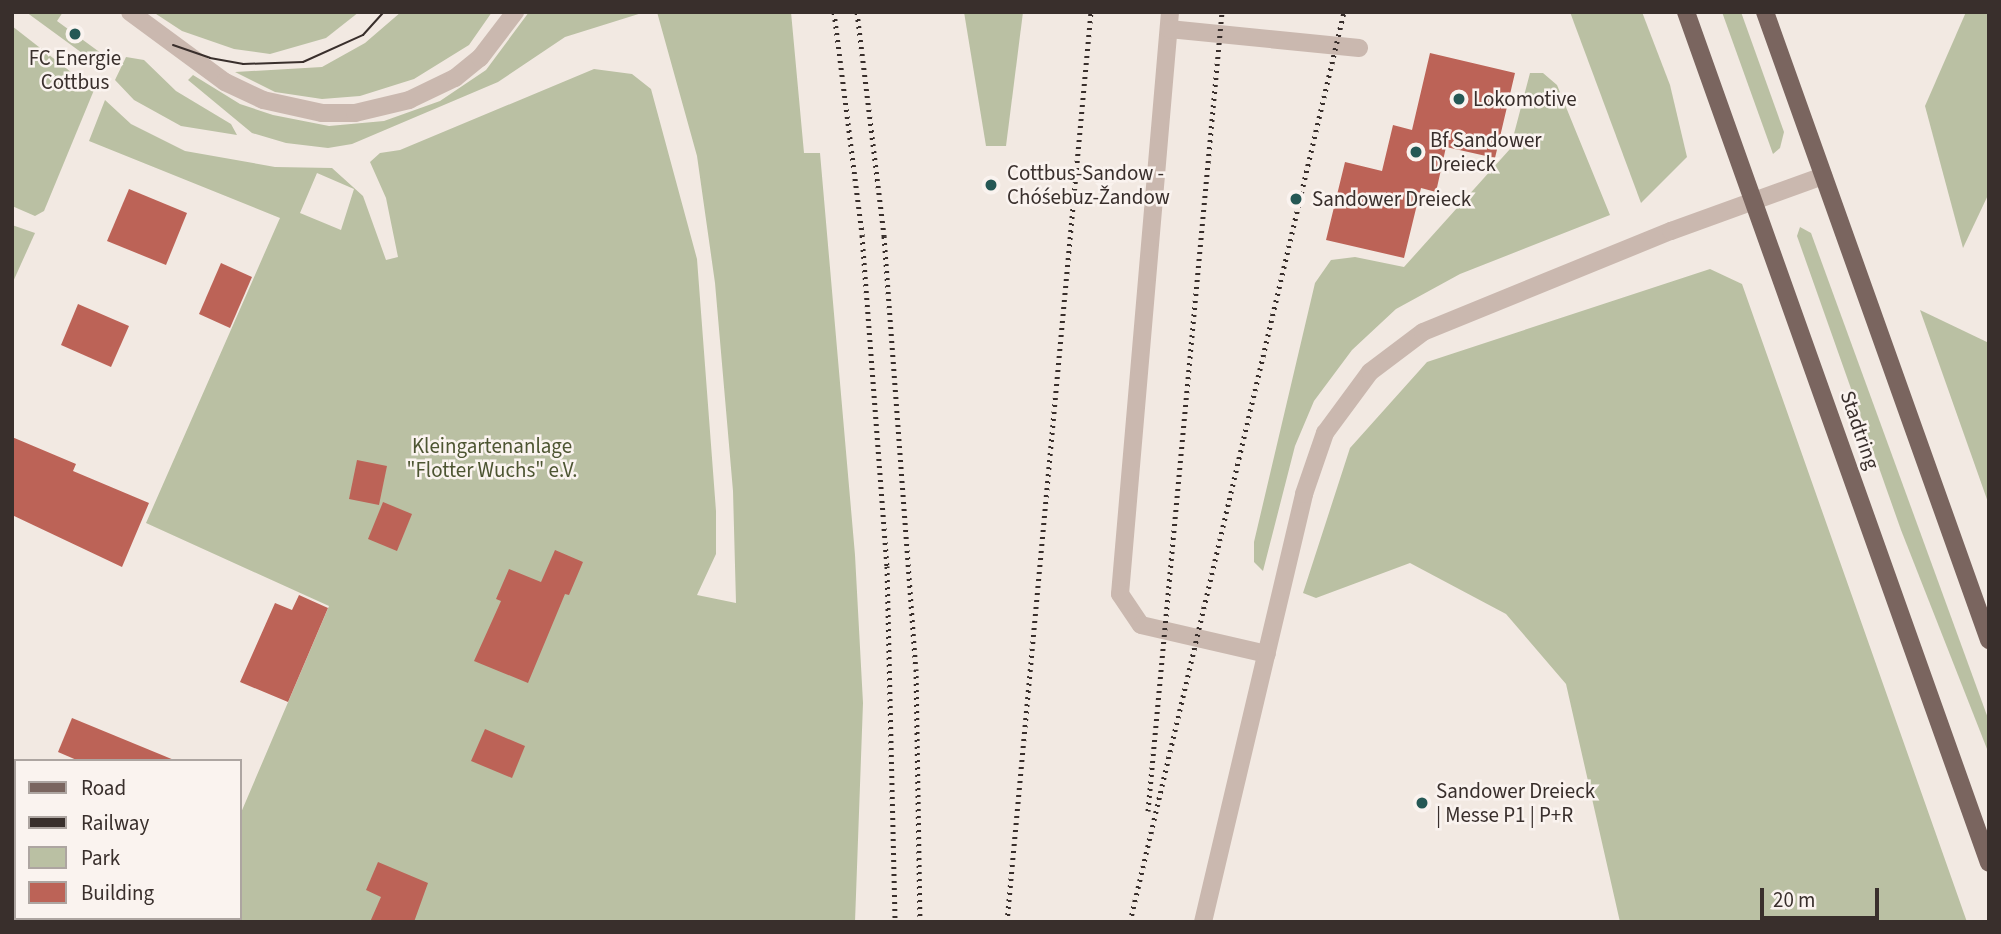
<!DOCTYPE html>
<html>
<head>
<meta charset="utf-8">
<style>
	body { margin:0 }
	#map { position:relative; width:2001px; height:934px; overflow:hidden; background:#f2e9e2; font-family:"Source Sans 3",sans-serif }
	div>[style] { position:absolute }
	.green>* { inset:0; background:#bac0a3 }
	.building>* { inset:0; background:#bc6357 }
	.service>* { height:18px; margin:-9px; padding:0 9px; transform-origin:9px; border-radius:9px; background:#cab8af }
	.primary>* { height:18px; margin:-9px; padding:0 9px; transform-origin:9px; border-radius:9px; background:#7a655f }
	.tram>* { height:2px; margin:-1px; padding:0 1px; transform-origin:1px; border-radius:1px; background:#392f2c }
	.rail>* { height:5px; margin-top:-2.5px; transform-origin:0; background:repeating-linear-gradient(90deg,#392f2c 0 2px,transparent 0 7px) }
	.dots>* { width:19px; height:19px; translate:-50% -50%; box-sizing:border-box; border:4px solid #faf3ef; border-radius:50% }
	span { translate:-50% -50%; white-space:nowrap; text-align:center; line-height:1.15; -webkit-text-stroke:5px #faf3ef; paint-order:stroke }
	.poi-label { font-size:21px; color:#392f2c }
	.left { translate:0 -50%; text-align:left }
	.street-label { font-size:21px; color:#392f2c }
	.park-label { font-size:21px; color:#4d5532 }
	.frame { position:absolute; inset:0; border:14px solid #392f2c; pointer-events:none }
	.legend { position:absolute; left:14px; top:759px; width:228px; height:161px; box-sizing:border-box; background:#faf3ef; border:2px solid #ada5a1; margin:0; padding:9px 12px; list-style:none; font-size:21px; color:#392f2c }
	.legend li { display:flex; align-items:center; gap:14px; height:35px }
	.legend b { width:35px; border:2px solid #ada5a1 }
	.scale { position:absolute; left:1760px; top:888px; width:119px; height:32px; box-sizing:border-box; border:4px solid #392f2c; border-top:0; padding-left:9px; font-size:21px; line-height:24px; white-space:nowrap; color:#392f2c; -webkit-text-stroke:5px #faf3ef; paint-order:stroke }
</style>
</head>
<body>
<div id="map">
	<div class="green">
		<div style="clip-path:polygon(26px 12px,63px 12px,57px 21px,109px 59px,104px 69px)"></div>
		<div style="clip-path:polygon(153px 12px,359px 12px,326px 38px,270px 54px,234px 49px,182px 31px)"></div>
		<div style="clip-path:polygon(401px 12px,492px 12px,469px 45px,414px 79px,360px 96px,322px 99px,275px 92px,235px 72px,322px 67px,365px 43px)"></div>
		<div style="clip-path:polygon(529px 12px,645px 12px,565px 37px,498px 82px,352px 144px,328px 148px,286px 143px,252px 133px,188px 80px,193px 75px,240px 104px,273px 115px,329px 126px,384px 121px,440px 101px,486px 70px)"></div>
		<div style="clip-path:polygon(evenodd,657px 12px,791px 12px,804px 153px,820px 153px,855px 555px,863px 703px,855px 922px,194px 922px,240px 918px,240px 815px,329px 606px,146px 523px,280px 218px,89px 141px,105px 100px,131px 124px,185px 151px,275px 167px,332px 168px,363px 196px,386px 260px,398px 257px,386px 198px,370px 162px,380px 153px,400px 150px,594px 69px,632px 74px,651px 89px,697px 259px,716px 511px,716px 554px,697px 595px,736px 603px,733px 491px,715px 283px,697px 156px,657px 12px,317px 173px,354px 189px,341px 230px,300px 213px,317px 173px)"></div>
		<div style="clip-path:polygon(964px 12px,1023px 12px,1006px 146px,986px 146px)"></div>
		<div style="clip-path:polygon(1570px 12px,1642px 12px,1670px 85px,1687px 157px,1641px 203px)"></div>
		<div style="clip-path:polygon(1722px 12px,1741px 12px,1784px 132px,1780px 148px,1773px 154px)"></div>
		<div style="clip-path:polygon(1966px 12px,1989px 12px,1989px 193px,1963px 248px,1925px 106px)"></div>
		<div style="clip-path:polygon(12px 26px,94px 90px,44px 211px,35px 216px,12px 206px)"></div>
		<div style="clip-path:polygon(126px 57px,144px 60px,176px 91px,231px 124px,237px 135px,181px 126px,134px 100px,115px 80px)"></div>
		<div style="clip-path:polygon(1530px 73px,1543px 73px,1557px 85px,1610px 215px,1460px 274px,1396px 309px,1352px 350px,1314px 401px,1295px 446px,1263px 571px,1254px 562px,1254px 542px,1315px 283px,1331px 260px,1355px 257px,1404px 267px,1510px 149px)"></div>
		<div style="clip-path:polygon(12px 225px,35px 233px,12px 284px)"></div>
		<div style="clip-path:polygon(1800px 227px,1811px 233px,1989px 721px,1989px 754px,1901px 530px,1797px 236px)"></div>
		<div style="clip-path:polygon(1710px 269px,1742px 284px,1967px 922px,1620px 922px,1566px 684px,1506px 614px,1410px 563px,1316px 598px,1303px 593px,1350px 448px,1427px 362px)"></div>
		<div style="clip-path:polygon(1920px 310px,1989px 343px,1989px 505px)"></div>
	</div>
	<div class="building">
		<div style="clip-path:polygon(1430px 53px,1515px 73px,1495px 158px,1446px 147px,1436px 192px,1421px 188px,1404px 258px,1326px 240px,1345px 162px,1382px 171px,1393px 125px,1412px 130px)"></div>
		<div style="clip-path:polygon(129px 189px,187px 213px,166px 265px,107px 241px)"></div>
		<div style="clip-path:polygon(221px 263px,252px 277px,230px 328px,199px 314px)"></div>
		<div style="clip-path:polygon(78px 304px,129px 326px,111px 367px,61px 345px)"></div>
		<div style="clip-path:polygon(12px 437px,76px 464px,73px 471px,149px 503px,122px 567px,12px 515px)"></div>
		<div style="clip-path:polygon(357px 460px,387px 466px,379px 505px,349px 499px)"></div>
		<div style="clip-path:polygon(383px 502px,412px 514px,397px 551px,368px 539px)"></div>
		<div style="clip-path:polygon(555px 550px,583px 562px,569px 595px,565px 594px,528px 683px,474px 661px,501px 601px,496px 599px,509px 569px,541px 582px)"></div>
		<div style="clip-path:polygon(299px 595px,328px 608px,288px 702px,240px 682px,275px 603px,292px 610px)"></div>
		<div style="clip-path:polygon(72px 718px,174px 760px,174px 761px,79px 761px,58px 752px)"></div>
		<div style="clip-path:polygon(485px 729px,525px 746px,512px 778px,471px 761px)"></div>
		<div style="clip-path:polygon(378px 862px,428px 883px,414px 922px,370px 922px,381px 897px,366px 890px)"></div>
	</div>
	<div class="service">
		<div style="left:130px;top:12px;width:118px;rotate:36.4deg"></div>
		<div style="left:225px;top:82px;width:42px;rotate:25.3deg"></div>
		<div style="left:263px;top:100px;width:60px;rotate:12.4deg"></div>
		<div style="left:322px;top:113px;width:33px"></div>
		<div style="left:355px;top:113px;width:56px;rotate:-13.5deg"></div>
		<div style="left:409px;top:100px;width:51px;rotate:-25.6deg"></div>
		<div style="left:455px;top:78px;width:32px;rotate:-39deg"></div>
		<div style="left:480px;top:58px;width:58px;rotate:-52.7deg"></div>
		<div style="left:1170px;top:12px;width:584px;rotate:94.91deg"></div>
		<div style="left:1120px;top:594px;width:37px;rotate:56deg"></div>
		<div style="left:1141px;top:625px;width:129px;rotate:13deg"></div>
		<div style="left:1169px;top:29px;width:191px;rotate:5.7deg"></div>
		<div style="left:1203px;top:922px;width:440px;rotate:-76.7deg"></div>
		<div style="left:1304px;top:494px;width:65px;rotate:-71deg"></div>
		<div style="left:1325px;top:433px;width:76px;rotate:-53.6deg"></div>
		<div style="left:1370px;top:372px;width:66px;rotate:-37deg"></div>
		<div style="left:1423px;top:332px;width:268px;rotate:-22.2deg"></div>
		<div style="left:1671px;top:231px;width:162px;rotate:-19.9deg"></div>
	</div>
	<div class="primary">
		<div style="left:1686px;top:12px;width:903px;rotate:70.4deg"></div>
		<div style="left:1765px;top:12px;width:667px;rotate:70.37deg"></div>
	</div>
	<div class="tram">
		<div style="left:173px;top:45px;width:39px;rotate:19deg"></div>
		<div style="left:210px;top:58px;width:34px;rotate:10deg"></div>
		<div style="left:243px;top:64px;width:60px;rotate:-1.9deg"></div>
		<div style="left:303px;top:62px;width:66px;rotate:-24.2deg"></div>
		<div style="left:363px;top:35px;width:31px;rotate:-48deg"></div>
	</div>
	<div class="rail">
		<div style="left:834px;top:12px;width:225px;rotate:82.8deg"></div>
		<div style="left:862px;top:235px;width:332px;rotate:85.7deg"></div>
		<div style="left:887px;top:566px;width:356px;rotate:88.7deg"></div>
		<div style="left:857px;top:12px;width:226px;rotate:83.1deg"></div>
		<div style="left:884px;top:236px;width:434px;rotate:85.8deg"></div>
		<div style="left:916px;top:669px;width:253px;rotate:89.1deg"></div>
		<div style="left:1148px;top:811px;width:802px;rotate:-84.71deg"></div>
		<div style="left:1007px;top:922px;width:914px;rotate:-84.73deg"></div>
		<div style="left:1130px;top:922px;width:935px;rotate:-76.77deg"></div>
	</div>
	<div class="dots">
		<div style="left:75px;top:34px;background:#255855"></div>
		<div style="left:1459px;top:99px;background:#255855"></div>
		<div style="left:1416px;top:152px;background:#255855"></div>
		<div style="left:991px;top:185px;background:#255855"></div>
		<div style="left:1296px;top:199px;background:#255855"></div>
		<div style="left:1422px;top:803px;background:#255855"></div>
	</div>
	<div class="poi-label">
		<span style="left:75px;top:70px">FC Energie<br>Cottbus</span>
		<span class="left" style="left:1473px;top:99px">Lokomotive</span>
		<span class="left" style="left:1430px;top:152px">Bf Sandower<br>Dreieck</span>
		<span class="left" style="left:1007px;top:185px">Cottbus-Sandow -<br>Chóśebuz-Žandow</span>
		<span class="left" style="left:1312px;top:199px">Sandower Dreieck</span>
		<span class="left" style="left:1436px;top:803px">Sandower Dreieck<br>| Messe P1 | P+R</span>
	</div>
	<div class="street-label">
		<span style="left:1860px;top:430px;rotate:71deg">Stadtring</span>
	</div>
	<div class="park-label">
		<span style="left:492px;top:458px">Kleingartenanlage<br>"Flotter Wuchs" e.V.</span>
	</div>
	<div class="frame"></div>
	<ul class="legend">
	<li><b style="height:9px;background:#7a655f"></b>Road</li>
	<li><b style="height:9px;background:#392f2c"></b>Railway</li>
	<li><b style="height:19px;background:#bac0a3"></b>Park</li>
	<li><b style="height:19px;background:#bc6357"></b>Building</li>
	</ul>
	<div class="scale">20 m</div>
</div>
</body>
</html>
